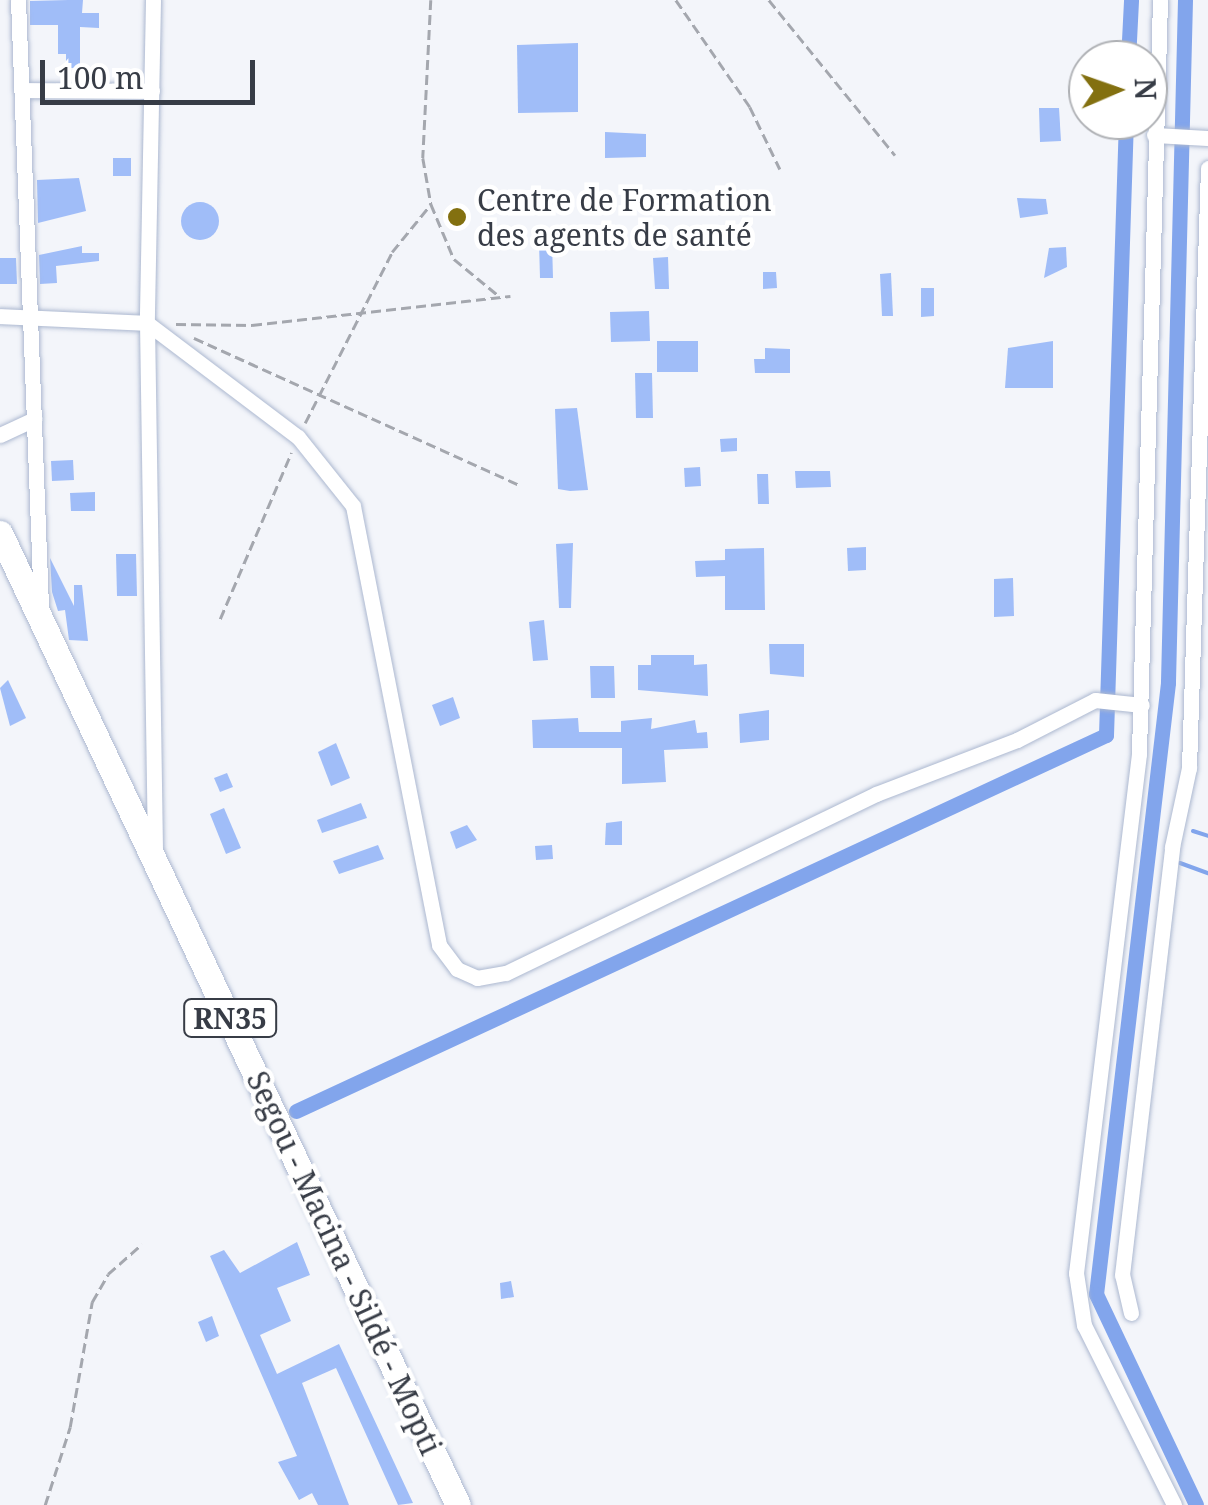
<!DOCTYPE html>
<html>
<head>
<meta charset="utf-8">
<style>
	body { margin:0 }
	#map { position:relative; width:1208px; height:1505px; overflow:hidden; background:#f3f5fa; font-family:"Noto Serif",serif }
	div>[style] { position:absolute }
	.stream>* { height:4px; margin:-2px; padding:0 2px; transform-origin:2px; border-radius:2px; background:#82a5ec }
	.canal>* { height:15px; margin:-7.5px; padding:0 7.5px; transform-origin:7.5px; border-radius:7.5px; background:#82a5ec }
	.building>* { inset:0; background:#a0bdf8 }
	.round { border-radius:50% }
	.path>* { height:2.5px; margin-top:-1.25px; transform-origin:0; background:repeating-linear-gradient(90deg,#a4a7ae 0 10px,transparent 0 15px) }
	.roads { filter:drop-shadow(0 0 2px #acb8d0) drop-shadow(0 0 2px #acb8d0) }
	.minor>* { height:15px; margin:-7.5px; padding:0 7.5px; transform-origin:7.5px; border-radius:7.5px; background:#fff }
	.primary>* { height:25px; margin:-12.5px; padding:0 12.5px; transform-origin:12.5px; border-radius:12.5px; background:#fff }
	.dots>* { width:28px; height:28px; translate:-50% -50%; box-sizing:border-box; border:5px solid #fff; border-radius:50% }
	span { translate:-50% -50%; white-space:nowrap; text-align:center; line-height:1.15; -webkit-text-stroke:9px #fff; paint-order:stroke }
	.shield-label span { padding:2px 8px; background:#fff; border:2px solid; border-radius:8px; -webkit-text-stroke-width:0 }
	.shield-label { font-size:28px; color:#373c46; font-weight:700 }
	.poi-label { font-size:30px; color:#373c46 }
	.left { translate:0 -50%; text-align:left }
	.street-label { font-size:30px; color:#373c46 }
	.north { position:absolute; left:1068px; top:40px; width:100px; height:100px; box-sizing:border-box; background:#fff; border:2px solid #afb1b5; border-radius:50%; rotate:88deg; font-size:28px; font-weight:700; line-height:40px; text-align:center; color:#373c46 }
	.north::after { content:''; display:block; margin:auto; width:35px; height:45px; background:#837010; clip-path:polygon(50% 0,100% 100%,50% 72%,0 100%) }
	.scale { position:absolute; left:40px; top:60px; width:215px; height:45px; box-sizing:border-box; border:5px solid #373c46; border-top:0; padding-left:12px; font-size:30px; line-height:35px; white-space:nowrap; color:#373c46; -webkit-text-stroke:8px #fff; paint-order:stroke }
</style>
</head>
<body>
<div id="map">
	<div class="stream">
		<div style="left:1193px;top:831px;width:16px;rotate:18deg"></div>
		<div style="left:1180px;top:863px;width:30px;rotate:20deg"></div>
	</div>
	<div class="canal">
		<div style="left:1185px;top:0;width:683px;rotate:91.43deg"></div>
		<div style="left:1168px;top:683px;width:615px;rotate:96.72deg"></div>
		<div style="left:1096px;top:1294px;width:233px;rotate:64.6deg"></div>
		<div style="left:1128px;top:60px;width:60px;rotate:-87.1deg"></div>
		<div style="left:296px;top:1111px;width:893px;rotate:-24.9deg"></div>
		<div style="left:1106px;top:735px;width:615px;rotate:-88.14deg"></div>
	</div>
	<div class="building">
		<div style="clip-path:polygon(68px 0,83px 0,82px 13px,99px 13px,99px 28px,80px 27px,80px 68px,66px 68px,66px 54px,58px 54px,58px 25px,30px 25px,30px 1px)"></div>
		<div style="clip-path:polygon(578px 43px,578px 112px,518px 113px,517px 45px)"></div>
		<div style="clip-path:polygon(1039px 108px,1059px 108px,1061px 141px,1040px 142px)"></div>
		<div style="clip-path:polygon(605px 132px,646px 134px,646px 157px,605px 158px)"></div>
		<div style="clip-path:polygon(113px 158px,131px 158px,131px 176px,113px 176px)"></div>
		<div style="clip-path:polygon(79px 178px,86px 211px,38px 223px,37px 180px)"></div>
		<div style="clip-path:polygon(1017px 198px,1046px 199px,1048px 214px,1020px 218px)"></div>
		<div class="round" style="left:181px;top:202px;width:38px;height:38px"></div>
		<div style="clip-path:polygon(539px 242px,552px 242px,553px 278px,540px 278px)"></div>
		<div style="clip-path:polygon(82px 246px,82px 253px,99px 253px,99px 261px,56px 266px,57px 283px,40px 284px,39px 255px)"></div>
		<div style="clip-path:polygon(1066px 247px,1067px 267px,1044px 278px,1049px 248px)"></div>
		<div style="clip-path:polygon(668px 257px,669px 289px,655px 289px,653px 258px)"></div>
		<div style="clip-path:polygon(0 258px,16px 258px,17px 284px,0 284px)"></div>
		<div style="clip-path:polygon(763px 272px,776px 272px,777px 288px,763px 289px)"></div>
		<div style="clip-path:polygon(891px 273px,893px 316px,882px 316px,880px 274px)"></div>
		<div style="clip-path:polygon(921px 288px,934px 288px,934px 316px,921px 317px)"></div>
		<div style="clip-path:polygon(649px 311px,650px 341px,611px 342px,610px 312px)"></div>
		<div style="clip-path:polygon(657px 341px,698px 341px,698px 372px,657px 372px)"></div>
		<div style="clip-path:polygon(1053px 341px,1053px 388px,1005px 388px,1008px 348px)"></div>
		<div style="clip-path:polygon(765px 348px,790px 349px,790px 373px,755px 373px,754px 359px,765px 359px)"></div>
		<div style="clip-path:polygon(635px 373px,652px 373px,653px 418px,636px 418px)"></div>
		<div style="clip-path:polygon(577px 408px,588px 490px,570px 491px,558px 489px,555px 409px)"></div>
		<div style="clip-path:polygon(737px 438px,737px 451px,721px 452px,720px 439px)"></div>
		<div style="clip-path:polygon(73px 460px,74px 480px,52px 481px,51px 461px)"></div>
		<div style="clip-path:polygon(700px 467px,701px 486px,685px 487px,684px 468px)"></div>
		<div style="clip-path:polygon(795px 471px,830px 471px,831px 487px,796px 488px)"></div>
		<div style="clip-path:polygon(757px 474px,768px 474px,769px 504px,758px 504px)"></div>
		<div style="clip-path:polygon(95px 492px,95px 511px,71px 511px,70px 493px)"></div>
		<div style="clip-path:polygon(573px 543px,571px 608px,559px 608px,556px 544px)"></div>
		<div style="clip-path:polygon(866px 547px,866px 570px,848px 571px,847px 548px)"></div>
		<div style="clip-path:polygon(764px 548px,765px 610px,725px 610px,725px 576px,696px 577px,695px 561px,725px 560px,725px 549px)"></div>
		<div style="clip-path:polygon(116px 554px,136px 554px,137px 596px,117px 596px)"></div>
		<div style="clip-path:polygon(50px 558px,74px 606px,74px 585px,82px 585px,88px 641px,69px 640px,65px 610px,58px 611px,52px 592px)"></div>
		<div style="clip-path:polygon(1013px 578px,1014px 616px,994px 617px,994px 579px)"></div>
		<div style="clip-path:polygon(544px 620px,548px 660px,533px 661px,529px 622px)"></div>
		<div style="clip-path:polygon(769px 644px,804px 644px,804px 677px,770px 674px)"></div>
		<div style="clip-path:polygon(651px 655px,694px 655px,694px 665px,707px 664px,708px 696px,638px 690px,638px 665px,651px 665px)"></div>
		<div style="clip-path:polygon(590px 666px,614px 666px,615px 698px,591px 698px)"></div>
		<div style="clip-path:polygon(8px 680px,26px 718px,10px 726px,0 688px)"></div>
		<div style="clip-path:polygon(453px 697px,460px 718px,440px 726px,432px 705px)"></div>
		<div style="clip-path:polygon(769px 710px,769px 740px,740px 743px,739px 714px)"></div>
		<div style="clip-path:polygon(578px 718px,579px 732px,621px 732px,621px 721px,652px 718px,651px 729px,695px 720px,697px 733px,707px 732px,708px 748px,664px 750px,666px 782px,622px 784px,622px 748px,533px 748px,532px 720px)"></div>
		<div style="clip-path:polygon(336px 743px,350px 778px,331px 786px,318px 752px)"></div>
		<div style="clip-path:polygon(227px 773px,233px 787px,220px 792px,214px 778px)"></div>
		<div style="clip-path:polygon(361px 803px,367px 818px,322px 833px,317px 820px)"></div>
		<div style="clip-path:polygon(224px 808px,241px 848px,226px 854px,210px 814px)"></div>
		<div style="clip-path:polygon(622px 821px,622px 845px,605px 845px,606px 823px)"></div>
		<div style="clip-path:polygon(467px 825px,477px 840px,456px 849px,450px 832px)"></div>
		<div style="clip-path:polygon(378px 845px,384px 859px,339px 874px,333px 861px)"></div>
		<div style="clip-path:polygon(552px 845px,553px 859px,536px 860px,535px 846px)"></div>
		<div style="clip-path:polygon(297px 1242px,310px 1275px,277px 1288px,291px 1321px,260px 1335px,277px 1374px,339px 1344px,413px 1503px,398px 1505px,336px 1368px,302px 1383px,349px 1505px,318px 1505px,312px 1493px,299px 1500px,278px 1462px,297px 1456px,210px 1256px,224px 1250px,240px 1273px)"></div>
		<div style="clip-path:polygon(511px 1281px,514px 1297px,501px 1299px,500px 1283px)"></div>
		<div style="clip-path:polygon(212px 1316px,219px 1336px,206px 1342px,198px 1322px)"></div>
	</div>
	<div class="path">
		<div style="left:431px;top:0;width:158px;rotate:92.9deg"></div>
		<div style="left:423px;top:158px;width:47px;rotate:80.1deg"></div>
		<div style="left:431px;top:204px;width:60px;rotate:67.3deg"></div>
		<div style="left:454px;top:259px;width:58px;rotate:39.4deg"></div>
		<div style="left:676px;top:0;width:130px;rotate:55.3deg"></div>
		<div style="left:750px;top:107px;width:69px;rotate:64.2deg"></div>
		<div style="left:769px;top:0;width:200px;rotate:50.9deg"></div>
		<div style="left:176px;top:324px;width:76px;rotate:0.8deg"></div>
		<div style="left:252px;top:325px;width:260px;rotate:-6.4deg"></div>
		<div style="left:194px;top:338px;width:358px;rotate:24.3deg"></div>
		<div style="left:305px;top:423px;width:192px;rotate:-63deg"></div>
		<div style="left:392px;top:252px;width:62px;rotate:-50.9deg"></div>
		<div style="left:220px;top:619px;width:181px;rotate:-66.8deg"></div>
		<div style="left:45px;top:1505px;width:82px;rotate:-72.2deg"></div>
		<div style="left:70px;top:1427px;width:127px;rotate:-80deg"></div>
		<div style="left:92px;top:1302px;width:32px;rotate:-60deg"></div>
		<div style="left:108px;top:1274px;width:45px;rotate:-41.4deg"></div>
	</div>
	<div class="roads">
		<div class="minor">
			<div style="left:18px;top:0;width:608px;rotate:87.83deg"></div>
			<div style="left:153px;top:0;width:323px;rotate:91.1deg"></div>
			<div style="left:147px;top:323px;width:529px;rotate:89.13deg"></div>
			<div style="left:1160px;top:0;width:754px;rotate:91.6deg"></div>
			<div style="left:1139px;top:754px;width:523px;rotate:96.92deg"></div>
			<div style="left:1076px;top:1273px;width:53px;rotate:81.3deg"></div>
			<div style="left:1084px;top:1325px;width:201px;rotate:63.4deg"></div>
			<div style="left:22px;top:90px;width:130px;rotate:0.4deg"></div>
			<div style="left:1154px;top:135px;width:54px;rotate:3.2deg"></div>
			<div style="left:0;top:316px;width:147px;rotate:2.7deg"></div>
			<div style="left:147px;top:323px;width:189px;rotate:37.1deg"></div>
			<div style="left:298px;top:437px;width:88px;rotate:51.4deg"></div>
			<div style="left:353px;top:506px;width:447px;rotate:78.9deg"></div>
			<div style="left:439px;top:945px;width:30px;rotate:53deg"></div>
			<div style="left:457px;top:969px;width:22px;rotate:24deg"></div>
			<div style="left:477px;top:978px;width:29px;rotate:-10deg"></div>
			<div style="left:506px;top:973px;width:411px;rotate:-25.8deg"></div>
			<div style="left:876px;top:794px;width:151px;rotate:-21deg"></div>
			<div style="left:1017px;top:740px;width:88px;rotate:-27.1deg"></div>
			<div style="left:1095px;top:700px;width:47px;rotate:6.1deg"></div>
			<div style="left:0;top:435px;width:38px;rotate:-25deg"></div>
			<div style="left:1131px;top:1313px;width:39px;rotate:-103deg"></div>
			<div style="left:1122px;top:1275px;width:431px;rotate:-83.3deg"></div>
			<div style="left:1172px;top:847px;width:81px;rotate:-77.9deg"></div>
			<div style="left:1189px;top:768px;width:600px;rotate:-88.19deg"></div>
		</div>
		<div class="primary">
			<div style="left:0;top:533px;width:1074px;rotate:64.77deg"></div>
		</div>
	</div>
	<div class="dots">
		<div style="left:457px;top:217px;background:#837010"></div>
	</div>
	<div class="shield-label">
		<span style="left:230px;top:1018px">RN35</span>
	</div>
	<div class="poi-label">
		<span class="left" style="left:477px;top:217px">Centre de Formation<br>des agents de santé</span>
	</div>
	<div class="street-label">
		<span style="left:344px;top:1263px;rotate:65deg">Segou - Macina - Sildé - Mopti</span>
	</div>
	<div class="north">N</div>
	<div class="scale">100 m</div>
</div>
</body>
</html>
